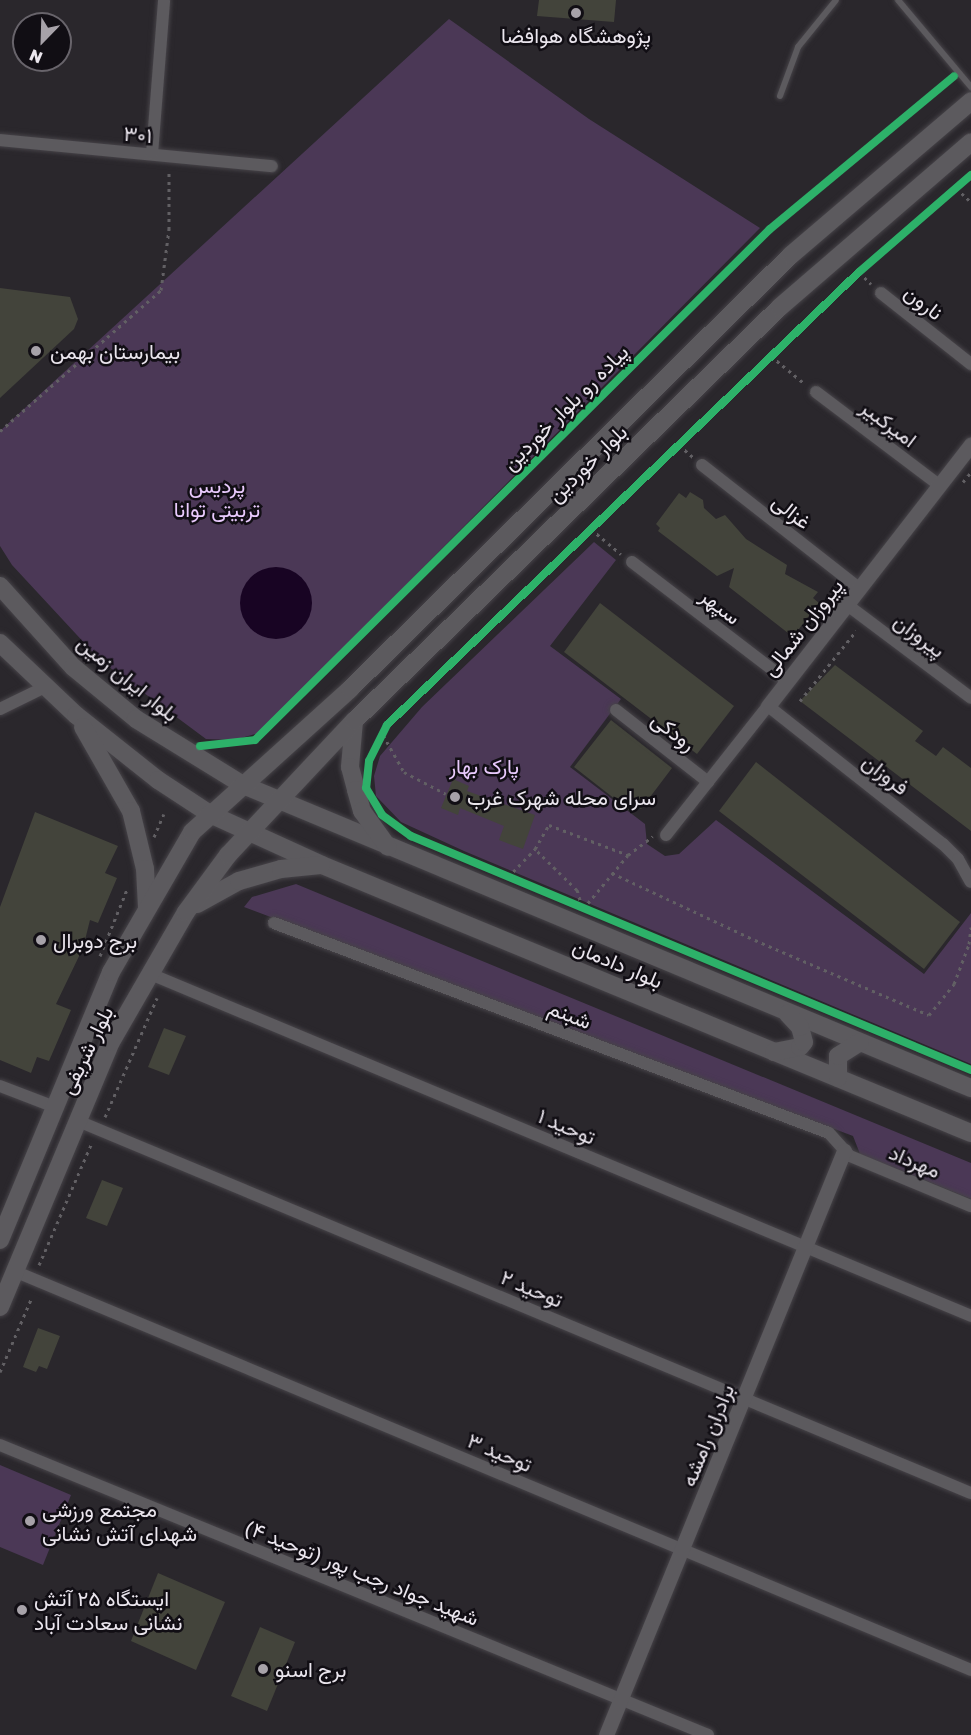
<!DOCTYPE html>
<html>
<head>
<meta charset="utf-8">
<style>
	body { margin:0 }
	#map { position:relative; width:971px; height:1735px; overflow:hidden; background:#2a272c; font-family:"Golos Text",Vazirmatn,sans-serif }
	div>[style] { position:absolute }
	.green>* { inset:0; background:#4b3856 }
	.water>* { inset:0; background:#180423 }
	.round { border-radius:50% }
	.building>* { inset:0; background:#43443b }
	.path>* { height:3px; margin-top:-1.5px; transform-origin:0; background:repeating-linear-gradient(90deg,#626064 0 3px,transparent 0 7.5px) }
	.roads { filter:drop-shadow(0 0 2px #464348) drop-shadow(0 0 2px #464348) }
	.service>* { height:6px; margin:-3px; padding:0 3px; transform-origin:3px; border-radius:3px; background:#5c5a5e }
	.minor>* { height:12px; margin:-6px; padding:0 6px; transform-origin:6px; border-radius:6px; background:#5c5a5e }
	.tertiary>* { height:15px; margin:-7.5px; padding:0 7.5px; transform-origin:7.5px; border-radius:7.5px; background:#5c5a5e }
	.secondary>* { height:18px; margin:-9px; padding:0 9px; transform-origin:9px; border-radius:9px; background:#5c5a5e }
	.cycleway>* { height:8px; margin:-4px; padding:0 4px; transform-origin:4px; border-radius:4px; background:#2db169 }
	.dots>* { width:16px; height:16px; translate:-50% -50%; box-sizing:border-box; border:3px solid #110e14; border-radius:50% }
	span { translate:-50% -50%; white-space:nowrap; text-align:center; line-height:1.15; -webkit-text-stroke:5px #110e14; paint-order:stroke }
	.poi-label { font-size:21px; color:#eae5ed }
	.left { translate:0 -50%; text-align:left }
	.street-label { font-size:21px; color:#eae5ed }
	.park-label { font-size:21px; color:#e9cafd }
	.north { position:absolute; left:12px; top:12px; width:60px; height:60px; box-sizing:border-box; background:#110e14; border:2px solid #68646b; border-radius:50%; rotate:203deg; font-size:16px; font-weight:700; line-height:24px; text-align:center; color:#eae5ed }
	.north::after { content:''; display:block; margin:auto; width:21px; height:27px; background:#a7a2a9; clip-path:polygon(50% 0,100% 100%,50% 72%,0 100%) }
</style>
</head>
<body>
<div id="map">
	<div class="green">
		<div style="clip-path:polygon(449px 19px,589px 119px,760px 228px,259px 733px,234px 740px,206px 739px,101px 661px,12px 565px,0 546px,0 431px)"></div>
		<div style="clip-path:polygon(594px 542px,616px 560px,550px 646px,621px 699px,570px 767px,645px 824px,647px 844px,665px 856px,679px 854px,716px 820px,924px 974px,971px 913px,971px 1064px,464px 851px,401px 822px,376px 796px,374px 776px,380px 756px,422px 707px)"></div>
		<div style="clip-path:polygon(296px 884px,971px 1163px,971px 1199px,860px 1154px,853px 1136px,244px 907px,252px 897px)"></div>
		<div style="clip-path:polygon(0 1465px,71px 1495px,43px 1565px,0 1547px)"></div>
	</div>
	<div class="water">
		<div class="round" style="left:240px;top:567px;width:72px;height:72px"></div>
	</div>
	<div class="building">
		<div style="clip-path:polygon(539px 0,616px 0,614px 22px,537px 16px)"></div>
		<div style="clip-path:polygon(0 288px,70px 297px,78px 319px,74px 329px,0 398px)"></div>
		<div style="clip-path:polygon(690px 492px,703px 500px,704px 508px,716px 519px,725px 515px,746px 539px,787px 565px,785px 574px,818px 592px,813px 598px,819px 603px,795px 634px,791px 630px,788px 633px,729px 587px,734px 568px,717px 576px,658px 531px,660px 528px,656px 524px,679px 493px,686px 498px)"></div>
		<div style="clip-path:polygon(600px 603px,734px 706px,697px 754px,564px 652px)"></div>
		<div style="clip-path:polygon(835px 665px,923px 731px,915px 741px,936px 756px,943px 747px,971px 768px,971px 831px,800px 701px)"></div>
		<div style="clip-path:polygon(611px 720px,672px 768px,641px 809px,635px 804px,629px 810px,574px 767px)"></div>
		<div style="clip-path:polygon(756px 762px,960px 922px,924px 969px,719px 811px)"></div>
		<div style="clip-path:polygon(453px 779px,469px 786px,467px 791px,535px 815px,523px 849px,499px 840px,504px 826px,460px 808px,458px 815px,441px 808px)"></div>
		<div style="clip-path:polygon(35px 812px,118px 846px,105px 873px,117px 878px,98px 923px,90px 920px,83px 948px,56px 1004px,71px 1010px,49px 1061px,37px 1057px,31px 1073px,0 1060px,0 907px)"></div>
		<div style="clip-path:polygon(164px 1028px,186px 1036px,169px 1075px,148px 1067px)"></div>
		<div style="clip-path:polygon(102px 1180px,123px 1188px,107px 1226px,86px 1218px)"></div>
		<div style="clip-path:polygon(38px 1328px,60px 1336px,47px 1369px,39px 1366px,36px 1372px,23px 1367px)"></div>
		<div style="clip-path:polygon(158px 1573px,225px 1602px,196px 1670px,131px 1641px)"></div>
		<div style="clip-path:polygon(260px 1627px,295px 1642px,267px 1711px,231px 1696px)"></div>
	</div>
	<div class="path">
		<div style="left:956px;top:188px;width:21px;rotate:43deg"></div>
		<div style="left:859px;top:272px;width:17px;rotate:45deg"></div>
		<div style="left:771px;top:356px;width:44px;rotate:39.5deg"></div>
		<div style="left:0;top:431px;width:214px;rotate:-41.2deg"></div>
		<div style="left:161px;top:290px;width:62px;rotate:-82.5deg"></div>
		<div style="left:169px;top:229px;width:59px;rotate:-90deg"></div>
		<div style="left:679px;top:445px;width:20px;rotate:41deg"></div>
		<div style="left:963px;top:482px;width:13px;rotate:-51deg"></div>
		<div style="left:591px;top:529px;width:39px;rotate:40deg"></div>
		<div style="left:800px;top:701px;width:90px;rotate:-51.3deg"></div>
		<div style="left:383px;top:735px;width:43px;rotate:60.4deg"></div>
		<div style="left:404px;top:772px;width:47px;rotate:27.6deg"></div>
		<div style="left:154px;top:837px;width:25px;rotate:-67deg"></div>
		<div style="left:612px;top:873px;width:158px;rotate:25.1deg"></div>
		<div style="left:755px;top:940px;width:189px;rotate:23.3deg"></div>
		<div style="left:929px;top:1015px;width:40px;rotate:-51deg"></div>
		<div style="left:954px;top:984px;width:43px;rotate:-69.4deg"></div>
		<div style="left:969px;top:944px;width:17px;rotate:-83deg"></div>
		<div style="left:508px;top:877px;width:39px;rotate:-46deg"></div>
		<div style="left:582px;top:907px;width:18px;rotate:-106deg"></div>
		<div style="left:577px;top:890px;width:59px;rotate:-135.7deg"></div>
		<div style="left:535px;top:849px;width:28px;rotate:-60deg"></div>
		<div style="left:549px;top:825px;width:85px;rotate:20.8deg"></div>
		<div style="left:583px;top:909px;width:70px;rotate:-50.2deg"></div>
		<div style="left:628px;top:855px;width:31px;rotate:-37deg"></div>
		<div style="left:100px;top:956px;width:74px;rotate:-67.9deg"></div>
		<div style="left:105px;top:1117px;width:130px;rotate:-66.4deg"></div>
		<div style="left:39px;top:1265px;width:131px;rotate:-66.6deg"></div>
		<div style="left:0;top:1372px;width:82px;rotate:-66.9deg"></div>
	</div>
	<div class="roads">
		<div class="service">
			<div style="left:898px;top:0;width:114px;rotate:50deg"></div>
			<div style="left:780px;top:96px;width:52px;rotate:-69.8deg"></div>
			<div style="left:798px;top:47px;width:60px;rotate:-51deg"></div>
		</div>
		<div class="minor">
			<div style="left:0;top:140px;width:273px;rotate:5.5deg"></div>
			<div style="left:152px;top:154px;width:154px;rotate:-85.5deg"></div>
			<div style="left:881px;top:293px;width:115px;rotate:38.3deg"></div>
			<div style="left:816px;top:392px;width:154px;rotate:37.1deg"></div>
			<div style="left:702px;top:465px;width:199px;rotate:38.1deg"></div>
			<div style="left:632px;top:562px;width:194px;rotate:37.5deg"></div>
			<div style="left:846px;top:604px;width:156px;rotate:36.9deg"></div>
			<div style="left:0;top:709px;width:48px;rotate:-26deg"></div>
			<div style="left:616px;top:710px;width:117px;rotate:38deg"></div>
			<div style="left:666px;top:835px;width:164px;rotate:-51.7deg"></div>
			<div style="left:768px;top:706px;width:223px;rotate:38.3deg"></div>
			<div style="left:943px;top:844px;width:21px;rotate:45deg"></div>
			<div style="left:958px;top:859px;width:26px;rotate:61deg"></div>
			<div style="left:274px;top:923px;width:593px;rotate:20.73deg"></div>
			<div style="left:829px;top:1133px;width:31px;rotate:48deg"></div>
			<div style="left:850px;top:1156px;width:131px;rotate:22.5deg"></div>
			<div style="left:148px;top:973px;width:892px;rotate:22.62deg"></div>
			<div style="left:0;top:1086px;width:59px;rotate:20.9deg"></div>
			<div style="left:78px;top:1121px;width:967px;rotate:22.62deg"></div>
			<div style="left:14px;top:1271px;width:1037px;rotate:22.63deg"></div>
			<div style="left:0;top:1445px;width:765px;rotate:22.27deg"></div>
		</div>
		<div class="tertiary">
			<div style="left:768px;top:706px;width:331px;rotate:-52.2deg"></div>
			<div style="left:606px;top:1735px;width:631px;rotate:-67.83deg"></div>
		</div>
		<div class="secondary">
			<div style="left:0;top:586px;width:109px;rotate:48deg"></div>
			<div style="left:73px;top:667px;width:82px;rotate:39.5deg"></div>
			<div style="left:136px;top:719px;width:126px;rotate:31.7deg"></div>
			<div style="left:243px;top:785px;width:789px;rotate:22.6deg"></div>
			<div style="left:0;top:643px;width:105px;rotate:43.5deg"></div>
			<div style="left:76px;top:715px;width:105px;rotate:38.4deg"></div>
			<div style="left:158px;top:780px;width:62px;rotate:33.2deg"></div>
			<div style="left:210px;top:814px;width:123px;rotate:24.5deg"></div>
			<div style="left:322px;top:865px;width:702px;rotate:22.44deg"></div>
			<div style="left:354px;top:721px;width:46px;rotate:95deg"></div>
			<div style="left:350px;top:767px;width:24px;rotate:75deg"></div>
			<div style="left:356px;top:790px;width:22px;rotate:74deg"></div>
			<div style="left:362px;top:811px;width:44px;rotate:54.2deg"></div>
			<div style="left:83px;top:727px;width:97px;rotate:60.3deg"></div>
			<div style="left:131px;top:811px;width:60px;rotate:76.4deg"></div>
			<div style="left:145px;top:869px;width:38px;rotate:87deg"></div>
			<div style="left:197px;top:904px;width:48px;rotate:-28.7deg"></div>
			<div style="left:239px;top:881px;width:44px;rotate:-15.9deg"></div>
			<div style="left:281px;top:869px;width:40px;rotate:-5.7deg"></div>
			<div style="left:774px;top:1052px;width:26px;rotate:-11deg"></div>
			<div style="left:800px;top:1047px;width:6px;rotate:-51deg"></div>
			<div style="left:804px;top:1042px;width:16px;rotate:-105deg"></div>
			<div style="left:800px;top:1027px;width:18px;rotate:-133deg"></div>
			<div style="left:838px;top:1078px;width:22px;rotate:-90deg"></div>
			<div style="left:838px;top:1056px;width:26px;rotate:-32deg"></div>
			<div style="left:0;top:1240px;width:290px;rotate:-67.5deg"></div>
			<div style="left:111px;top:972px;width:162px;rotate:-59.9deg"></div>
			<div style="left:192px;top:832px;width:213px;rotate:-42.1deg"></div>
			<div style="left:350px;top:689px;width:619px;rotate:-44.54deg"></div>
			<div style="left:791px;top:255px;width:237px;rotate:-40.5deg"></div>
			<div style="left:0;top:1307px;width:287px;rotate:-67.3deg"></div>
			<div style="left:111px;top:1042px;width:150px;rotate:-60deg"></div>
			<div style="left:186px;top:912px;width:71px;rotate:-53.6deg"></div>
			<div style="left:228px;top:855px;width:184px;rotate:-46.8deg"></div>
			<div style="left:354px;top:721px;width:594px;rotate:-44.18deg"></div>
			<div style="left:780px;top:307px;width:252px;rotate:-40.8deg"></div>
		</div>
	</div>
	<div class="cycleway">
		<div style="left:971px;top:175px;width:148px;rotate:139.1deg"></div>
		<div style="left:859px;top:272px;width:654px;rotate:136.18deg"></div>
		<div style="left:387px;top:725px;width:40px;rotate:116.6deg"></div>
		<div style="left:369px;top:761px;width:27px;rotate:96deg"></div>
		<div style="left:366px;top:788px;width:31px;rotate:59deg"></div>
		<div style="left:382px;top:815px;width:36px;rotate:36deg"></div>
		<div style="left:411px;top:836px;width:607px;rotate:22.68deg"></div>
		<div style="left:200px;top:746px;width:55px;rotate:-6.2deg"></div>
		<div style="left:255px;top:740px;width:725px;rotate:-44.78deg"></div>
		<div style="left:770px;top:229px;width:239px;rotate:-39.7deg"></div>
	</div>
	<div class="dots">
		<div style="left:576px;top:13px;background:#a7a2a9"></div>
		<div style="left:36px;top:351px;background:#a7a2a9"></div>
		<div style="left:455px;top:797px;background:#a7a2a9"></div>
		<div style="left:41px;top:940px;background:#a7a2a9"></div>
		<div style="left:30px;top:1521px;background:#a7a2a9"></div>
		<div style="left:22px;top:1610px;background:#a7a2a9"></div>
		<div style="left:263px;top:1669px;background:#a7a2a9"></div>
	</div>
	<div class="poi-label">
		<span style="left:576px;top:35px">پژوهشگاه هوافضا</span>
		<span class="left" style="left:50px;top:351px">بیمارستان بهمن</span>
		<span class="left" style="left:467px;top:797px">سرای محله شهرک غرب</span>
		<span class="left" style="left:53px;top:940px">برج دوبرال</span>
		<span class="left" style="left:42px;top:1521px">مجتمع ورزشی<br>شهدای آتش نشانی</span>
		<span class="left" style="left:34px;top:1610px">ایستگاه ۲۵ آتش<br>نشانی سعادت آباد</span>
		<span class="left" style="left:275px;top:1669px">برج اسنو</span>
	</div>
	<div class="street-label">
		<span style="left:138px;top:134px;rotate:5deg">۳۰۱</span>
		<span style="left:924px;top:302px;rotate:38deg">نارون</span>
		<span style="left:565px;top:407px;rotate:-45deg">پیاده رو بلوار خوردین</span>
		<span style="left:889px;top:423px;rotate:37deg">امیرکبیر</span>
		<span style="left:587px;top:463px;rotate:-44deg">بلوار خوردین</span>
		<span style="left:792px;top:511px;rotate:38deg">غزالی</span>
		<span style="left:721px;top:606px;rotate:38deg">سپهر</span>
		<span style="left:802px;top:627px;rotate:-52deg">پیروزان شمالی</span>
		<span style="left:920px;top:635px;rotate:37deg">پیروزان</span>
		<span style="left:128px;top:678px;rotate:39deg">بلوار ایران زمین</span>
		<span style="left:674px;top:731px;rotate:38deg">رودکی</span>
		<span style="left:886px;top:774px;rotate:38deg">فروزان</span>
		<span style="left:618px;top:963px;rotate:23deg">بلوار دادمان</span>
		<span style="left:570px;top:1014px;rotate:21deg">شبنم</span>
		<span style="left:86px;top:1050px;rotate:-64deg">بلوار شریفی</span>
		<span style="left:567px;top:1126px;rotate:23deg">توحید ۱</span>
		<span style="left:915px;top:1161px;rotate:23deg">مهرداد</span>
		<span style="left:532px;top:1288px;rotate:23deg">توحید ۲</span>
		<span style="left:707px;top:1435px;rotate:-68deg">برادران رامشه</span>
		<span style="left:500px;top:1452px;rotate:23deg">توحید ۳</span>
		<span style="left:362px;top:1572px;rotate:22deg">شهید جواد رجب پور (توحید ۴)</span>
	</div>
	<div class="park-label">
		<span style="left:217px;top:497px">پردیس<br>تربیتی توانا</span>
		<span style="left:484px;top:766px">پارک بهار</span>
	</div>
	<div class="north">N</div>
</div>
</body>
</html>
